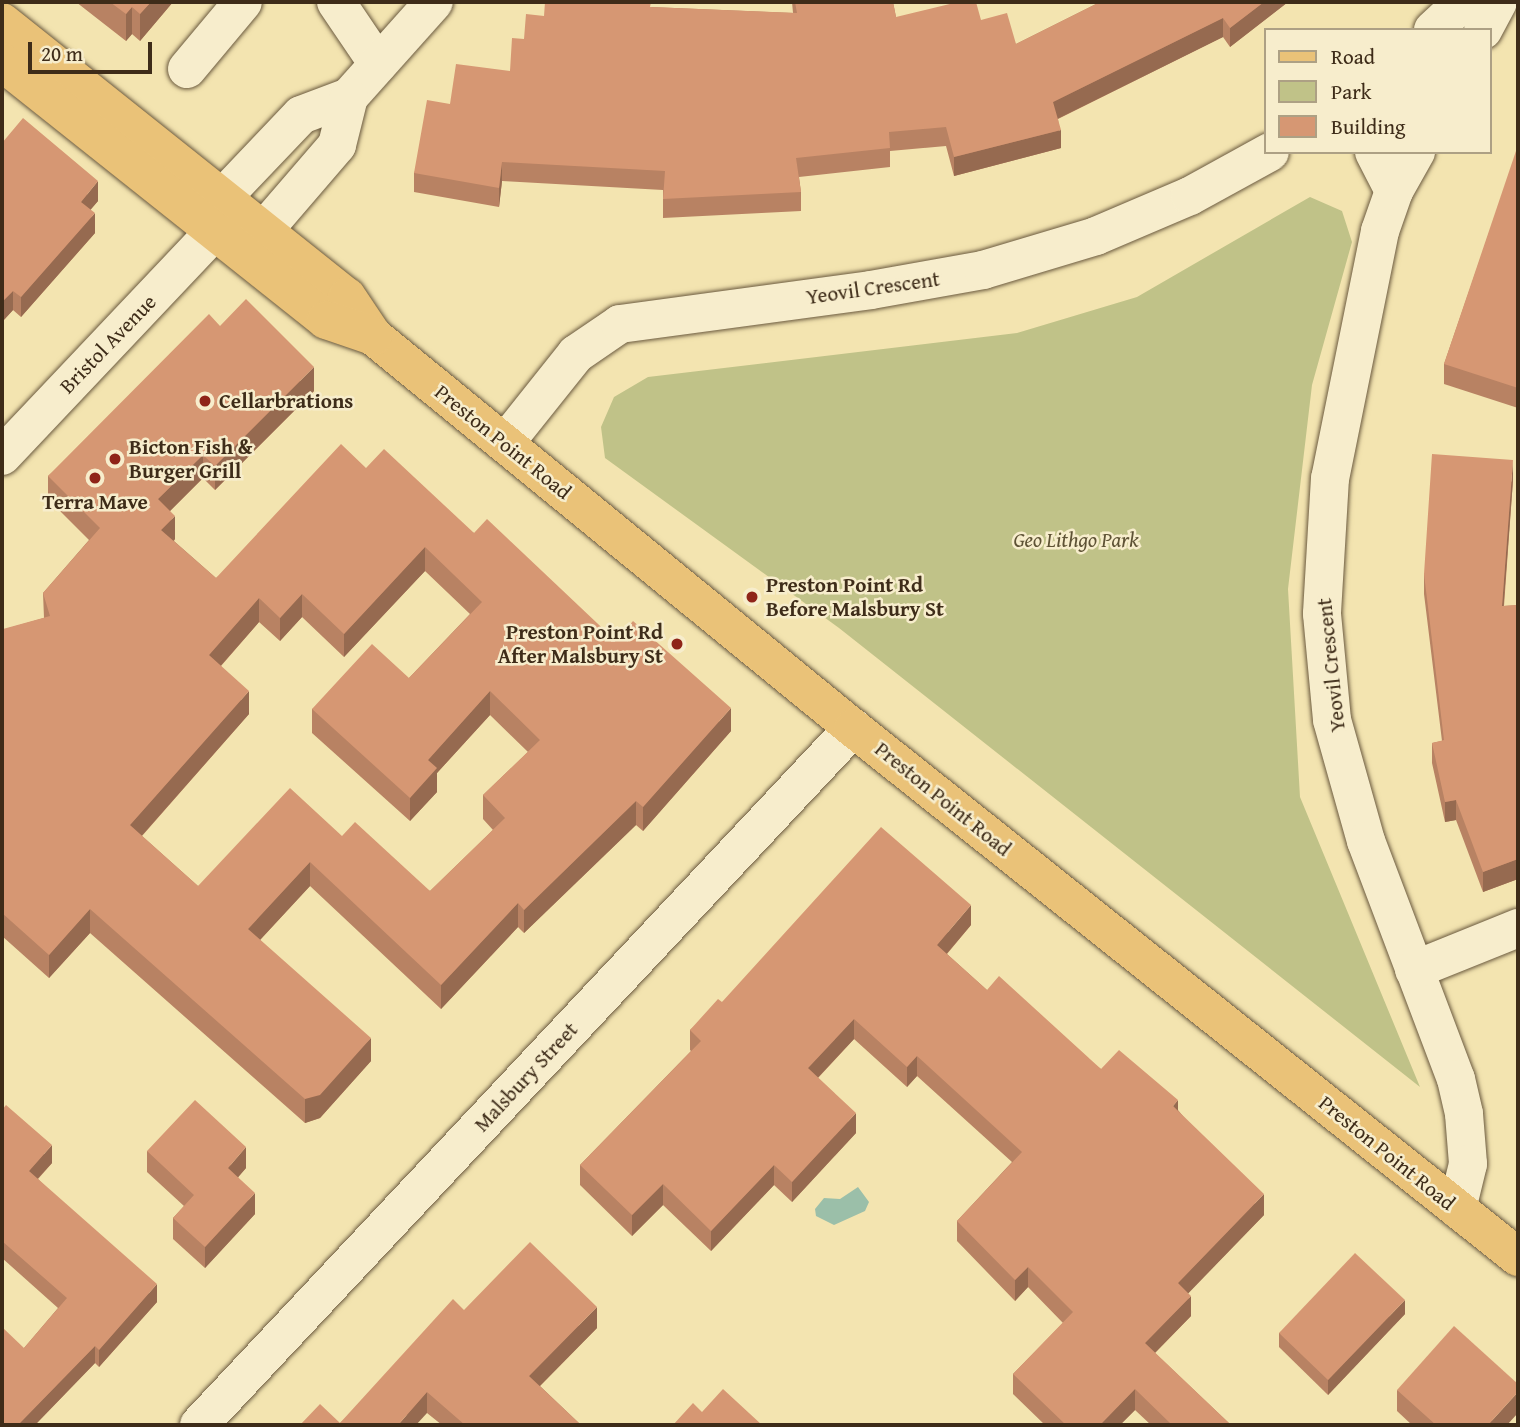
<!DOCTYPE html>
<html>
<head>
<meta charset="utf-8">
<style>
	body { margin:0 }
	#map { position:relative; width:1520px; height:1427px; overflow:hidden; background:#f3e4b0; font-family:"Gentium Book Plus",serif }
	div>[style] { position:absolute }
	.green>* { inset:0; background:#c0c288 }
	.water>* { inset:0; background:#9bbfa9 }
	.roads { filter:drop-shadow(0 0 2px #6b5a3f) drop-shadow(0 0 2px #6b5a3f) }
	.minor>* { height:38px; margin:-19px; padding:0 19px; transform-origin:19px; border-radius:19px; background:#f7edcc }
	.major>* { height:38px; margin:-19px; padding:0 19px; transform-origin:19px; border-radius:19px; background:#eac278 }
	.wall>* { inset:0; background:#b88263 }
	.shaded-wall>* { inset:0; background:#966a50 }
	.building>* { inset:0; background:#d69773 }
	.dots>* { width:19px; height:19px; translate:-50% -50%; box-sizing:border-box; border:4px solid #f7edcc; border-radius:50% }
	span { translate:-50% -50%; white-space:nowrap; text-align:center; line-height:1.15; -webkit-text-stroke:5px #f7edcc; paint-order:stroke }
	.street-label { font-size:21px; color:#3e2c19 }
	.poi-label { font-size:21px; color:#3e2c19; font-weight:700 }
	.left { translate:0 -50%; text-align:left }
	.right { translate:-100% -50%; text-align:right }
	.park-label { font-size:21px; color:#5e5235; font-style:italic }
	.frame { position:absolute; inset:0; border:4px solid #3e2c19; pointer-events:none }
	.legend { position:absolute; left:1264px; top:28px; width:228px; height:126px; box-sizing:border-box; background:#f7edcc; border:2px solid #ada084; margin:0; padding:9px 12px; list-style:none; font-size:21px; color:#3e2c19 }
	.legend li { display:flex; align-items:center; gap:14px; height:35px }
	.legend b { width:35px; border:2px solid #ada084 }
	.scale { position:absolute; left:28px; top:42px; width:124px; height:32px; box-sizing:border-box; border:4px solid #3e2c19; border-top:0; padding-left:9px; font-size:21px; line-height:24px; white-space:nowrap; color:#3e2c19; -webkit-text-stroke:5px #f7edcc; paint-order:stroke }
</style>
</head>
<body>
<div id="map">
	<div class="green">
		<div style="clip-path:polygon(1310px 197px,1342px 211px,1352px 242px,1312px 385px,1288px 589px,1300px 797px,1420px 1087px,839px 628px,605px 458px,601px 427px,614px 397px,648px 377px,1017px 333px,1137px 297px)"></div>
	</div>
	<div class="water">
		<div style="clip-path:polygon(858px 1187px,869px 1202px,865px 1211px,834px 1225px,816px 1216px,815px 1209px,824px 1198px,840px 1199px)"></div>
	</div>
	<div class="roads">
		<div class="minor">
			<div style="left:336px;top:2px;width:75px;rotate:55.9deg"></div>
			<div style="left:1433px;top:30px;width:41px;rotate:-43deg"></div>
			<div style="left:1483px;top:30px;width:32px;rotate:-62deg"></div>
			<div style="left:187px;top:69px;width:87px;rotate:-50.1deg"></div>
			<div style="left:1374px;top:152px;width:44px;rotate:62.9deg"></div>
			<div style="left:1394px;top:191px;width:42px;rotate:109.3deg"></div>
			<div style="left:1380px;top:231px;width:252px;rotate:101.4deg"></div>
			<div style="left:1330px;top:478px;width:136px;rotate:93.4deg"></div>
			<div style="left:1322px;top:614px;width:106px;rotate:84.6deg"></div>
			<div style="left:1332px;top:720px;width:126px;rotate:74.3deg"></div>
			<div style="left:1366px;top:841px;width:254px;rotate:69.3deg"></div>
			<div style="left:1456px;top:1079px;width:36px;rotate:77deg"></div>
			<div style="left:1464px;top:1114px;width:50px;rotate:85.4deg"></div>
			<div style="left:1468px;top:1164px;width:46px;rotate:103.7deg"></div>
			<div style="left:1394px;top:191px;width:45px;rotate:-60.6deg"></div>
			<div style="left:214px;top:231px;width:35px;rotate:-75deg"></div>
			<div style="left:223px;top:197px;width:113px;rotate:-46.4deg"></div>
			<div style="left:301px;top:115px;width:51px;rotate:-20.6deg"></div>
			<div style="left:349px;top:97px;width:127px;rotate:-48.2deg"></div>
			<div style="left:505px;top:443px;width:114px;rotate:-51.4deg"></div>
			<div style="left:576px;top:354px;width:53px;rotate:-34.3deg"></div>
			<div style="left:620px;top:324px;width:253px;rotate:-7.7deg"></div>
			<div style="left:871px;top:290px;width:114px;rotate:-10.1deg"></div>
			<div style="left:983px;top:270px;width:118px;rotate:-16.7deg"></div>
			<div style="left:1096px;top:236px;width:102px;rotate:-23.1deg"></div>
			<div style="left:1190px;top:196px;width:91px;rotate:-28.8deg"></div>
			<div style="left:2px;top:456px;width:308px;rotate:-46.6deg"></div>
			<div style="left:214px;top:232px;width:50px;rotate:-2.3deg"></div>
			<div style="left:264px;top:230px;width:112px;rotate:-49.3deg"></div>
			<div style="left:337px;top:145px;width:49px;rotate:-76deg"></div>
			<div style="left:1414px;top:970px;width:112px;rotate:-22deg"></div>
			<div style="left:199px;top:1425px;width:956px;rotate:-46.82deg"></div>
		</div>
		<div class="major">
			<div style="left:2px;top:22px;width:441px;rotate:38.6deg"></div>
			<div style="left:347px;top:297px;width:47px;rotate:56.3deg"></div>
			<div style="left:373px;top:336px;width:620px;rotate:39.24deg"></div>
			<div style="left:853px;top:728px;width:850px;rotate:38.5deg"></div>
			<div style="left:2px;top:62px;width:414px;rotate:38.5deg"></div>
			<div style="left:326px;top:320px;width:50px;rotate:18.8deg"></div>
		</div>
	</div>
	<div class="wall">
		<div style="clip-path:polygon(76px 2px,173px 2px,140px 41px,132px 34px,126px 41px)"></div>
		<div style="clip-path:polygon(792px 2px,893px 2px,896px 17px,981px 20px,1016px 44px,1100px 2px,1288px 2px,1230px 47px,1223px 37px,1058px 119px,1061px 148px,954px 176px,946px 146px,890px 151px,890px 167px,799px 177px,801px 192px,801px 211px,663px 218px,663px 190px,502px 181px,499px 207px,414px 192px,414px 173px,450px 104px,510px 71px,524px 39px,544px 16px,651px 7px,793px 13px)"></div>
		<div style="clip-path:polygon(2px 143px,98px 201px,90px 210px,95px 233px,21px 317px,13px 310px,2px 322px)"></div>
		<div style="clip-path:polygon(1518px 149px,1518px 408px,1444px 384px,1444px 364px)"></div>
		<div style="clip-path:polygon(evenodd,220px 326px,314px 391px,215px 490px,203px 478px,170px 511px,175px 539px,174px 541px,216px 578px,366px 468px,474px 533px,616px 641px,731px 731px,643px 831px,636px 825px,524px 933px,518px 927px,441px 1009px,310px 886px,260px 940px,371px 1061px,320px 1118px,305px 1123px,90px 933px,49px 978px,2px 936px,2px 630px,44px 618px,43px 593px,89px 540px,48px 499px,48px 476px,220px 326px,425px 571px,470px 614px,409px 678px,312px 709px,312px 733px,410px 821px,437px 792px,437px 773px,490px 715px,528px 752px,483px 795px,483px 819px,493px 830px,430px 891px,342px 836px,198px 886px,142px 836px,249px 714px,221px 666px,259px 622px,280px 641px,302px 617px,344px 657px,425px 571px)"></div>
		<div style="clip-path:polygon(1513px 480px,1504px 606px,1518px 605px,1518px 879px,1483px 892px,1456px 820px,1445px 822px,1432px 763px,1432px 743px,1442px 741px,1424px 594px,1424px 574px)"></div>
		<div style="clip-path:polygon(971px 925px,947px 954px,987px 990px,1101px 1069px,1178px 1110px,1264px 1215px,1188px 1293px,1191px 1316px,1155px 1353px,1231px 1425px,1151px 1425px,1135px 1410px,1120px 1425px,1045px 1425px,1013px 1394px,1013px 1374px,1063px 1323px,1028px 1287px,1015px 1301px,957px 1241px,957px 1221px,1012px 1162px,917px 1076px,907px 1087px,854px 1039px,818px 1078px,856px 1133px,792px 1202px,774px 1185px,711px 1251px,663px 1205px,632px 1236px,580px 1185px,580px 1165px,691px 1051px,690px 1050px,690px 1030px,722px 1002px)"></div>
		<div style="clip-path:polygon(1518px 965px,1518px 989px,1517px 986px,1517px 966px)"></div>
		<div style="clip-path:polygon(2px 1110px,52px 1163px,38px 1179px,157px 1302px,99px 1367px,95px 1363px,35px 1425px,2px 1425px,24px 1348px,58px 1308px,2px 1258px)"></div>
		<div style="clip-path:polygon(147px 1151px,246px 1168px,238px 1177px,255px 1214px,205px 1268px,173px 1239px,173px 1218px,184px 1206px,147px 1172px)"></div>
		<div style="clip-path:polygon(464px 1310px,597px 1328px,540px 1386px,581px 1425px,442px 1425px,427px 1413px,340px 1423px)"></div>
		<div style="clip-path:polygon(1405px 1314px,1328px 1395px,1279px 1347px,1279px 1333px)"></div>
		<div style="clip-path:polygon(1397px 1390px,1507px 1425px,1412px 1425px,1397px 1411px)"></div>
	</div>
	<div class="shaded-wall">
		<div style="clip-path:polygon(151px 2px,173px 2px,140px 41px,140px 14px)"></div>
		<div style="clip-path:polygon(1264px 2px,1288px 2px,1230px 47px,1230px 28px)"></div>
		<div style="clip-path:polygon(132px 7px,132px 34px,126px 41px,126px 14px)"></div>
		<div style="clip-path:polygon(1223px 18px,1223px 37px,1053px 121px,1053px 102px)"></div>
		<div style="clip-path:polygon(1061px 130px,1061px 148px,954px 176px,954px 157px)"></div>
		<div style="clip-path:polygon(502px 162px,502px 181px,499px 207px,499px 188px)"></div>
		<div style="clip-path:polygon(98px 181px,98px 201px,81px 221px,81px 202px)"></div>
		<div style="clip-path:polygon(95px 213px,95px 233px,21px 317px,21px 297px)"></div>
		<div style="clip-path:polygon(13px 291px,13px 310px,2px 322px,2px 302px)"></div>
		<div style="clip-path:polygon(314px 367px,314px 391px,215px 490px,215px 466px)"></div>
		<div style="clip-path:polygon(203px 455px,203px 478px,158px 523px,158px 499px)"></div>
		<div style="clip-path:polygon(1513px 460px,1513px 480px,1502px 626px,1502px 606px)"></div>
		<div style="clip-path:polygon(175px 516px,175px 539px,161px 553px,161px 530px)"></div>
		<div style="clip-path:polygon(425px 547px,425px 571px,344px 657px,344px 634px)"></div>
		<div style="clip-path:polygon(302px 594px,302px 617px,280px 641px,280px 618px)"></div>
		<div style="clip-path:polygon(259px 598px,259px 622px,209px 679px,209px 655px)"></div>
		<div style="clip-path:polygon(249px 691px,249px 714px,130px 849px,130px 825px)"></div>
		<div style="clip-path:polygon(490px 691px,490px 715px,437px 773px,437px 792px,410px 821px,410px 798px,428px 760px)"></div>
		<div style="clip-path:polygon(731px 708px,731px 731px,643px 831px,643px 807px)"></div>
		<div style="clip-path:polygon(1456px 800px,1456px 820px,1445px 822px,1445px 802px)"></div>
		<div style="clip-path:polygon(636px 801px,636px 825px,524px 933px,524px 910px)"></div>
		<div style="clip-path:polygon(1518px 859px,1518px 879px,1483px 892px,1483px 872px)"></div>
		<div style="clip-path:polygon(310px 862px,310px 886px,248px 953px,248px 929px)"></div>
		<div style="clip-path:polygon(518px 903px,518px 927px,441px 1009px,441px 985px)"></div>
		<div style="clip-path:polygon(971px 905px,971px 925px,937px 965px,937px 945px)"></div>
		<div style="clip-path:polygon(90px 909px,90px 933px,49px 978px,49px 955px)"></div>
		<div style="clip-path:polygon(854px 1019px,854px 1039px,808px 1088px,808px 1068px)"></div>
		<div style="clip-path:polygon(371px 1038px,371px 1061px,320px 1118px,305px 1123px,305px 1099px)"></div>
		<div style="clip-path:polygon(917px 1056px,917px 1076px,907px 1087px,907px 1067px)"></div>
		<div style="clip-path:polygon(1178px 1100px,1178px 1121px,1173px 1106px)"></div>
		<div style="clip-path:polygon(856px 1113px,856px 1133px,792px 1202px,792px 1182px)"></div>
		<div style="clip-path:polygon(52px 1145px,52px 1163px,29px 1188px,29px 1171px)"></div>
		<div style="clip-path:polygon(246px 1147px,246px 1168px,228px 1189px,228px 1168px)"></div>
		<div style="clip-path:polygon(774px 1165px,774px 1185px,711px 1251px,711px 1231px)"></div>
		<div style="clip-path:polygon(663px 1184px,663px 1205px,632px 1236px,632px 1215px)"></div>
		<div style="clip-path:polygon(255px 1193px,255px 1214px,205px 1268px,205px 1247px)"></div>
		<div style="clip-path:polygon(1264px 1194px,1264px 1215px,1178px 1304px,1178px 1283px)"></div>
		<div style="clip-path:polygon(1028px 1267px,1028px 1287px,1015px 1301px,1015px 1280px)"></div>
		<div style="clip-path:polygon(157px 1284px,157px 1302px,99px 1367px,99px 1350px)"></div>
		<div style="clip-path:polygon(1191px 1296px,1191px 1316px,1145px 1363px,1145px 1343px)"></div>
		<div style="clip-path:polygon(1405px 1300px,1405px 1314px,1328px 1395px,1328px 1380px)"></div>
		<div style="clip-path:polygon(597px 1307px,597px 1328px,529px 1397px,529px 1376px)"></div>
		<div style="clip-path:polygon(95px 1346px,95px 1363px,35px 1425px,18px 1425px)"></div>
		<div style="clip-path:polygon(1135px 1389px,1135px 1410px,1120px 1425px,1100px 1425px)"></div>
		<div style="clip-path:polygon(427px 1392px,427px 1413px,416px 1425px,398px 1425px)"></div>
		<div style="clip-path:polygon(1518px 1392px,1518px 1413px,1507px 1425px,1488px 1425px)"></div>
	</div>
	<div class="building">
		<div style="clip-path:polygon(110px 2px,151px 2px,140px 14px,132px 7px,126px 14px)"></div>
		<div style="clip-path:polygon(545px 2px,651px 2px,650px 7px,797px 13px,795px 2px,893px 2px,896px 17px,958px 2px,976px 2px,981px 20px,1007px 13px,1016px 44px,1100px 2px,1264px 2px,1230px 28px,1223px 18px,1053px 102px,1061px 130px,954px 157px,946px 127px,889px 132px,890px 148px,796px 158px,801px 192px,663px 199px,665px 171px,502px 162px,499px 188px,414px 173px,427px 100px,450px 104px,456px 64px,510px 71px,512px 38px,524px 39px,526px 14px,544px 16px)"></div>
		<div style="clip-path:polygon(23px 118px,98px 181px,81px 202px,95px 213px,21px 297px,13px 291px,2px 302px,2px 143px)"></div>
		<div style="clip-path:polygon(1517px 148px,1518px 149px,1518px 388px,1444px 364px)"></div>
		<div style="clip-path:polygon(evenodd,246px 299px,314px 367px,215px 466px,203px 455px,158px 499px,175px 516px,161px 530px,216px 578px,341px 444px,366px 468px,384px 449px,474px 533px,487px 519px,616px 641px,633px 621px,731px 708px,643px 807px,636px 801px,524px 910px,518px 903px,441px 985px,310px 862px,248px 929px,371px 1038px,320px 1095px,305px 1099px,90px 909px,49px 955px,2px 913px,2px 630px,3px 629px,50px 616px,43px 593px,100px 528px,48px 476px,209px 314px,220px 326px,246px 299px,425px 547px,482px 602px,409px 678px,372px 644px,312px 709px,410px 798px,437px 768px,428px 760px,490px 691px,540px 740px,483px 795px,505px 818px,430px 891px,355px 822px,342px 836px,290px 788px,198px 886px,130px 825px,249px 691px,209px 655px,259px 598px,280px 618px,302px 594px,344px 634px,425px 547px)"></div>
		<div style="clip-path:polygon(1432px 454px,1513px 460px,1502px 606px,1518px 605px,1518px 859px,1483px 872px,1456px 800px,1445px 802px,1432px 743px,1444px 740px,1424px 574px)"></div>
		<div style="clip-path:polygon(881px 827px,971px 905px,937px 945px,987px 990px,999px 976px,1101px 1069px,1119px 1050px,1178px 1100px,1173px 1106px,1264px 1194px,1178px 1283px,1191px 1296px,1145px 1343px,1231px 1425px,1172px 1425px,1135px 1389px,1100px 1425px,1066px 1425px,1013px 1374px,1073px 1312px,1028px 1267px,1015px 1280px,957px 1221px,1022px 1152px,917px 1056px,907px 1067px,854px 1019px,808px 1068px,856px 1113px,792px 1182px,774px 1165px,711px 1231px,663px 1184px,632px 1215px,580px 1165px,701px 1041px,690px 1030px,718px 999px,722px 1002px)"></div>
		<div style="clip-path:polygon(195px 1100px,246px 1147px,228px 1168px,255px 1193px,205px 1247px,173px 1218px,194px 1195px,147px 1151px)"></div>
		<div style="clip-path:polygon(6px 1105px,52px 1145px,29px 1171px,157px 1284px,99px 1350px,95px 1346px,18px 1425px,2px 1425px,2px 1327px,24px 1348px,67px 1298px,2px 1241px,2px 1110px)"></div>
		<div style="clip-path:polygon(530px 1242px,597px 1307px,529px 1376px,581px 1425px,465px 1425px,427px 1392px,398px 1425px,300px 1425px,320px 1404px,340px 1423px,453px 1299px,464px 1310px)"></div>
		<div style="clip-path:polygon(1355px 1253px,1405px 1300px,1328px 1380px,1279px 1333px)"></div>
		<div style="clip-path:polygon(1454px 1326px,1518px 1384px,1518px 1392px,1488px 1425px,1436px 1425px,1397px 1390px)"></div>
		<div style="clip-path:polygon(723px 1389px,762px 1425px,673px 1425px,693px 1403px,702px 1412px)"></div>
	</div>
	<div class="dots">
		<div style="left:205px;top:401px;background:#8f2418"></div>
		<div style="left:115px;top:459px;background:#8f2418"></div>
		<div style="left:95px;top:478px;background:#8f2418"></div>
		<div style="left:752px;top:597px;background:#8f2418"></div>
		<div style="left:677px;top:644px;background:#8f2418"></div>
	</div>
	<div class="street-label">
		<span style="left:873px;top:288px;rotate:-8deg">Yeovil Crescent</span>
		<span style="left:108px;top:344px;rotate:-46deg">Bristol Avenue</span>
		<span style="left:503px;top:442px;rotate:39deg">Preston Point Road</span>
		<span style="left:1331px;top:665px;rotate:-96deg">Yeovil Crescent</span>
		<span style="left:943px;top:799px;rotate:39deg">Preston Point Road</span>
		<span style="left:526px;top:1077px;rotate:-47deg">Malsbury Street</span>
		<span style="left:1387px;top:1153px;rotate:39deg">Preston Point Road</span>
	</div>
	<div class="poi-label">
		<span class="left" style="left:219px;top:401px">Cellarbrations</span>
		<span class="left" style="left:129px;top:459px">Bicton Fish &amp;<br>Burger Grill</span>
		<span style="left:95px;top:502px">Terra Mave</span>
		<span class="left" style="left:766px;top:597px">Preston Point Rd<br>Before Malsbury St</span>
		<span class="right" style="left:663px;top:644px">Preston Point Rd<br>After Malsbury St</span>
	</div>
	<div class="park-label">
		<span style="left:1076px;top:540px">Geo Lithgo Park</span>
	</div>
	<div class="frame"></div>
	<ul class="legend">
	<li><b style="height:9px;background:#eac278"></b>Road</li>
	<li><b style="height:19px;background:#c0c288"></b>Park</li>
	<li><b style="height:19px;background:#d69773"></b>Building</li>
	</ul>
	<div class="scale">20 m</div>
</div>
</body>
</html>
